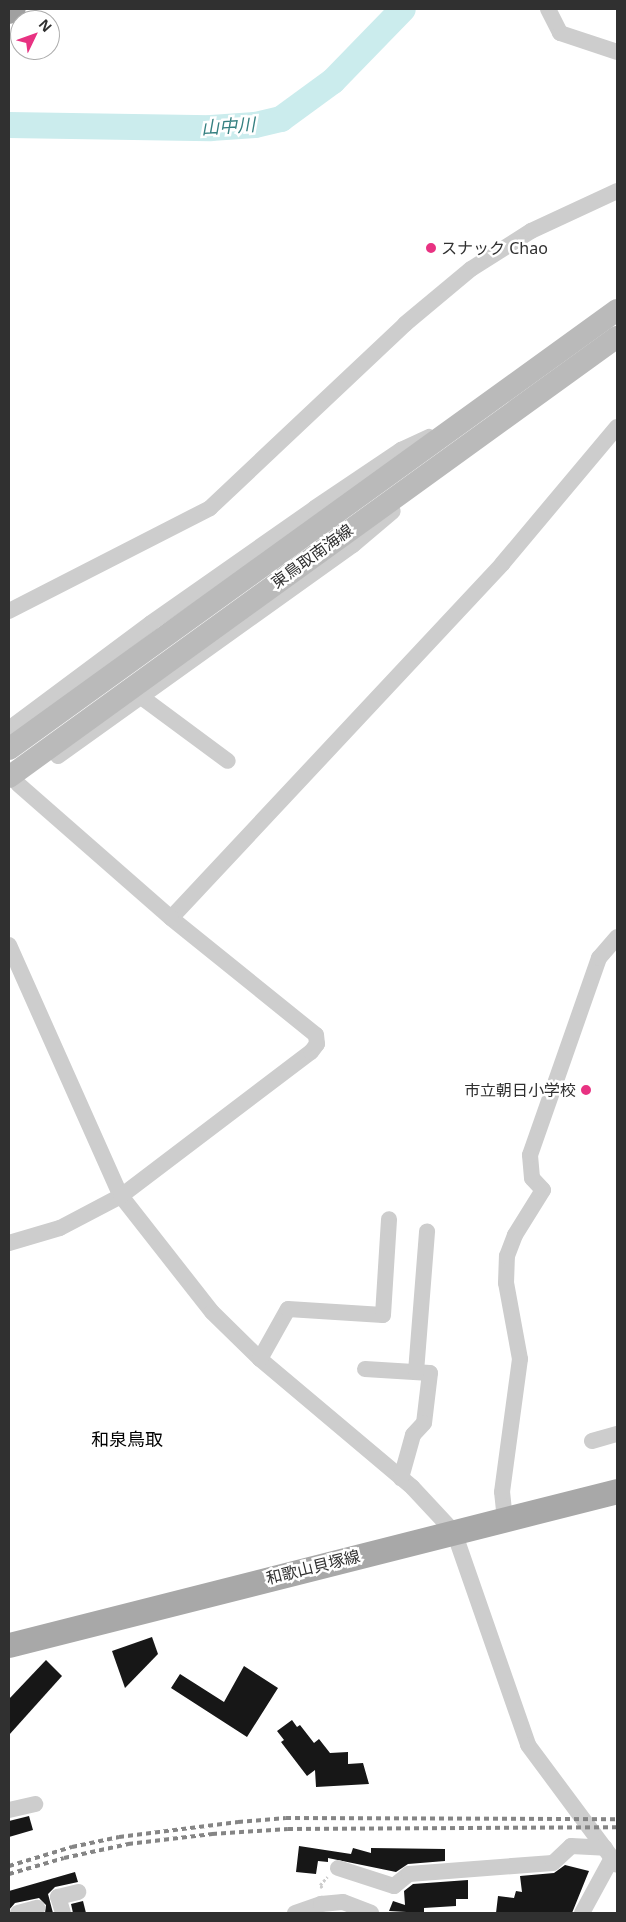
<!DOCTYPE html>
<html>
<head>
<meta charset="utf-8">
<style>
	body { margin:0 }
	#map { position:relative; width:626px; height:1922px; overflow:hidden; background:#fff; font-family:"Noto Sans","Noto Sans JP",sans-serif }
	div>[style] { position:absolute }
	.river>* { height:26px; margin:-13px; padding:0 13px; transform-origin:13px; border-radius:13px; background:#cbeced }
	.building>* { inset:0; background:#171717 }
	.path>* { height:2.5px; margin-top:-1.25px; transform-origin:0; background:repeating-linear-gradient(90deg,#cdcdcd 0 2.5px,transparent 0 5px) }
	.minor>* { height:16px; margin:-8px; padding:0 8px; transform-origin:8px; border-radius:8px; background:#cdcdcd }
	.secondary>* { height:22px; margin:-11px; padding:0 11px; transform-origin:11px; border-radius:11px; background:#bababa }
	.primary>* { height:25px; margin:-12.5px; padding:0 12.5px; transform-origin:12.5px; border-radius:12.5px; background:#a8a8a8 }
	.trunk>* { height:26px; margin:-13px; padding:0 13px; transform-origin:13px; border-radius:13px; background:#a0a0a0 }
	.rail>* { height:4px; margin-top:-2px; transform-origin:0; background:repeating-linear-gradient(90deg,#858585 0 5px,transparent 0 9px) }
	.dots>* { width:14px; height:14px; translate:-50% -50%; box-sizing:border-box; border:2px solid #fff; border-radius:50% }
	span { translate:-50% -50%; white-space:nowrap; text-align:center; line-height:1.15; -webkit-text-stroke:5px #fff; paint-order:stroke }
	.poi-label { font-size:16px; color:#303030 }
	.left { translate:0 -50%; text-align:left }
	.right { translate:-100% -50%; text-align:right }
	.street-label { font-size:16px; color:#303030 }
	.water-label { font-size:18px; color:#368081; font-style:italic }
	.neighbourhood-label { font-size:18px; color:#000 }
	.frame { position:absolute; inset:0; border:10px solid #303030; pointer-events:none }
	.north { position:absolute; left:10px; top:10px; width:50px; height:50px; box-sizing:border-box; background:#fff; border:1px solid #acacac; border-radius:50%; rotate:48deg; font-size:14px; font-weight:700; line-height:20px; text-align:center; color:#303030 }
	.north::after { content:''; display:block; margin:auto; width:18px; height:22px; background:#e83282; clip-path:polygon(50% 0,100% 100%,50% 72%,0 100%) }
</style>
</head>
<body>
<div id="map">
	<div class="river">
		<div style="left:9px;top:125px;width:202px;rotate:0.9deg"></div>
		<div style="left:211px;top:128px;width:44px;rotate:-3.9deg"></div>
		<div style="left:255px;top:125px;width:27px;rotate:-13deg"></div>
		<div style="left:281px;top:119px;width:64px;rotate:-36.2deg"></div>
		<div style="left:333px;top:81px;width:100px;rotate:-45.8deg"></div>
	</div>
	<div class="building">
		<div style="clip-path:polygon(152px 1637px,158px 1654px,125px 1688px,112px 1651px)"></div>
		<div style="clip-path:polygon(46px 1660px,62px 1676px,9px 1735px,9px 1699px)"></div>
		<div style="clip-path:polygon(244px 1666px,278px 1688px,247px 1737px,171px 1688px,180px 1674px,224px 1702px)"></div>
		<div style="clip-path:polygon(292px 1720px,297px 1727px,300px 1725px,314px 1743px,319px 1739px,330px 1753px,348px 1752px,348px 1764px,363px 1763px,369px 1784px,316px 1787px,315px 1770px,307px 1776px,281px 1742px,284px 1740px,277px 1731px)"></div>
		<div style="clip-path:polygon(29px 1816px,33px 1830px,9px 1837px,9px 1821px)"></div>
		<div style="clip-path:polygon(299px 1846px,351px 1854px,353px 1848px,371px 1853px,371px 1848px,445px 1849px,445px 1861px,408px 1864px,396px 1872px,328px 1858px,328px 1862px,318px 1861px,316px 1874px,296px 1872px)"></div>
		<div style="clip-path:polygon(565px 1865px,589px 1871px,572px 1913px,496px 1913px,498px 1896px,514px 1898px,516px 1891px,522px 1892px,520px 1876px,554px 1873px)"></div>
		<div style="clip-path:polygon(75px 1872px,78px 1882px,55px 1887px,48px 1894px,53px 1913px,45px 1913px,46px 1905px,39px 1898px,15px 1903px,9px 1910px,9px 1891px)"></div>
		<div style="clip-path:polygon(468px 1880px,468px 1899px,456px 1899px,456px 1906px,424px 1908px,424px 1913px,389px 1911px,393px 1901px,405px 1905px,404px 1891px,413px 1884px)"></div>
		<div style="clip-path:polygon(83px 1901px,86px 1913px,73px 1913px,71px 1904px)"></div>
	</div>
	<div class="path">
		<div style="left:322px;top:1888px;width:4px;rotate:-124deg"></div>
		<div style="left:320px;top:1885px;width:11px;rotate:-49deg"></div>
	</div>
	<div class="minor">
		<div style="left:548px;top:9px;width:27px;rotate:63deg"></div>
		<div style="left:560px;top:33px;width:60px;rotate:18.4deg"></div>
		<div style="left:9px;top:611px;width:226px;rotate:-27.1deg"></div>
		<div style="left:210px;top:508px;width:268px;rotate:-43.3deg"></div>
		<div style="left:405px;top:324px;width:86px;rotate:-39.8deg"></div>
		<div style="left:471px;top:269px;width:71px;rotate:-32.3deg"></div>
		<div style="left:531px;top:231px;width:95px;rotate:-24.9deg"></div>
		<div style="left:140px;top:696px;width:109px;rotate:36.5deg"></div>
		<div style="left:9px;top:729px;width:177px;rotate:-36.7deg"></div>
		<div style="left:151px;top:623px;width:200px;rotate:-35deg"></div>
		<div style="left:315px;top:508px;width:104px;rotate:-34deg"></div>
		<div style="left:401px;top:450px;width:31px;rotate:-25deg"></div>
		<div style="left:58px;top:756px;width:363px;rotate:-35.6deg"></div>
		<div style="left:353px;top:545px;width:52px;rotate:-40.4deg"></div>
		<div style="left:171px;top:918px;width:485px;rotate:-46.9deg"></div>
		<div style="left:502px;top:564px;width:179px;rotate:-50deg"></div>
		<div style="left:9px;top:945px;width:275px;rotate:66deg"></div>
		<div style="left:121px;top:1196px;width:147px;rotate:51.9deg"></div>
		<div style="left:212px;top:1312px;width:67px;rotate:44.4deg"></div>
		<div style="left:260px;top:1359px;width:199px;rotate:40.1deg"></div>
		<div style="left:412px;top:1487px;width:62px;rotate:47deg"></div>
		<div style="left:454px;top:1532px;width:225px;rotate:70.8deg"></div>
		<div style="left:528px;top:1745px;width:149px;rotate:53.4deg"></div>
		<div style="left:9px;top:1243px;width:53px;rotate:-16.4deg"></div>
		<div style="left:60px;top:1228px;width:69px;rotate:-27.7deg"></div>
		<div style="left:121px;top:1196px;width:238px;rotate:-37.2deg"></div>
		<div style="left:311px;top:1052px;width:10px;rotate:-53deg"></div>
		<div style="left:317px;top:1044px;width:9px;rotate:-96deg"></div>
		<div style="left:316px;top:1035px;width:186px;rotate:-141.1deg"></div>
		<div style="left:171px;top:918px;width:203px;rotate:-138.8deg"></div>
		<div style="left:260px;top:1359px;width:57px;rotate:-60.8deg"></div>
		<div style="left:288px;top:1309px;width:95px;rotate:3.6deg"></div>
		<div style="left:383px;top:1315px;width:96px;rotate:-86.4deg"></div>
		<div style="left:365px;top:1369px;width:65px;rotate:3.5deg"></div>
		<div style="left:430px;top:1373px;width:50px;rotate:96.8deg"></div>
		<div style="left:424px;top:1423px;width:16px;rotate:133deg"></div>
		<div style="left:413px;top:1435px;width:45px;rotate:105.6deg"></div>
		<div style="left:416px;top:1372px;width:141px;rotate:-85.5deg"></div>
		<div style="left:592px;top:1441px;width:26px;rotate:-16deg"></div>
		<div style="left:505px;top:1520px;width:28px;rotate:-96deg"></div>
		<div style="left:502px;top:1492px;width:134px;rotate:-82.3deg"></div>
		<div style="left:520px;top:1359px;width:77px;rotate:-100.4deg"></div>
		<div style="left:506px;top:1283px;width:27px;rotate:-88deg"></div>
		<div style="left:507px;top:1256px;width:22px;rotate:-69deg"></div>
		<div style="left:515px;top:1235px;width:53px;rotate:-58.1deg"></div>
		<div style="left:543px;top:1190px;width:16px;rotate:-133deg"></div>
		<div style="left:532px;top:1178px;width:23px;rotate:-95deg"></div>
		<div style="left:530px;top:1155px;width:209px;rotate:-70.7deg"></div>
		<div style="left:599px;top:958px;width:28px;rotate:-49deg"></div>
		<div style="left:9px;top:1810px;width:27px;rotate:-13deg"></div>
		<div style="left:338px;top:1868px;width:59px;rotate:17.8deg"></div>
		<div style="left:394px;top:1886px;width:19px;rotate:-39deg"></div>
		<div style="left:409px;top:1874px;width:144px;rotate:-4.4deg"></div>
		<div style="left:553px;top:1863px;width:25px;rotate:-43deg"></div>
		<div style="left:571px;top:1846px;width:34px;rotate:3deg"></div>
		<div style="left:18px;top:1913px;width:20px;rotate:-15deg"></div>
		<div style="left:63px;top:1913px;width:17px;rotate:-107deg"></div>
		<div style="left:58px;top:1897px;width:21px;rotate:-14deg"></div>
		<div style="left:295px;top:1913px;width:28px;rotate:-19deg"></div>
		<div style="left:321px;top:1904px;width:22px;rotate:-5deg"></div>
		<div style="left:343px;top:1902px;width:30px;rotate:21deg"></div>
		<div style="left:582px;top:1913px;width:63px;rotate:-61.4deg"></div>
	</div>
	<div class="secondary">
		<div style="left:9px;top:749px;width:750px;rotate:-35.83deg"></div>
		<div style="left:9px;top:777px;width:751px;rotate:-35.89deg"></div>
	</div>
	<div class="primary">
		<div style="left:9px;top:1645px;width:627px;rotate:-14.21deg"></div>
	</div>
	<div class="trunk">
		<div style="left:9px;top:11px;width:4px;rotate:-27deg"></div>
	</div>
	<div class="rail">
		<div style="left:9px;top:1866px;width:66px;rotate:-16.8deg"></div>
		<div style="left:72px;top:1847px;width:48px;rotate:-12deg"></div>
		<div style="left:119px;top:1837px;width:120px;rotate:-7.2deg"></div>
		<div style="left:238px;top:1822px;width:48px;rotate:-4.8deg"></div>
		<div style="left:286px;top:1818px;width:331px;rotate:0.2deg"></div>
		<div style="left:9px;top:1874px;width:57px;rotate:-16.2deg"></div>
		<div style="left:64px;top:1858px;width:66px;rotate:-12.3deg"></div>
		<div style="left:128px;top:1844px;width:85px;rotate:-6.8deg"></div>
		<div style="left:212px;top:1834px;width:76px;rotate:-3.8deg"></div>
		<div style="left:288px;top:1829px;width:329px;rotate:-0.3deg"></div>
	</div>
	<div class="dots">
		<div style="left:431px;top:248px;background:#e83282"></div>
		<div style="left:586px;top:1090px;background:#e83282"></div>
	</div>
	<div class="poi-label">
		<span class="left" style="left:441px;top:248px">スナック Chao</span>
		<span class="right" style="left:576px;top:1090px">市立朝日小学校</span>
	</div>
	<div class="street-label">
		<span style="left:312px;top:556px;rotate:-36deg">東鳥取南海線</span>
		<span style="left:313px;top:1567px;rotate:-14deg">和歌山貝塚線</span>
	</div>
	<div class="water-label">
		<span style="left:228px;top:126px;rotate:-4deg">山中川</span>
	</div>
	<div class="neighbourhood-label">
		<span style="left:127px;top:1439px">和泉鳥取</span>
	</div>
	<div class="frame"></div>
	<div class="north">N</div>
</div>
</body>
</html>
